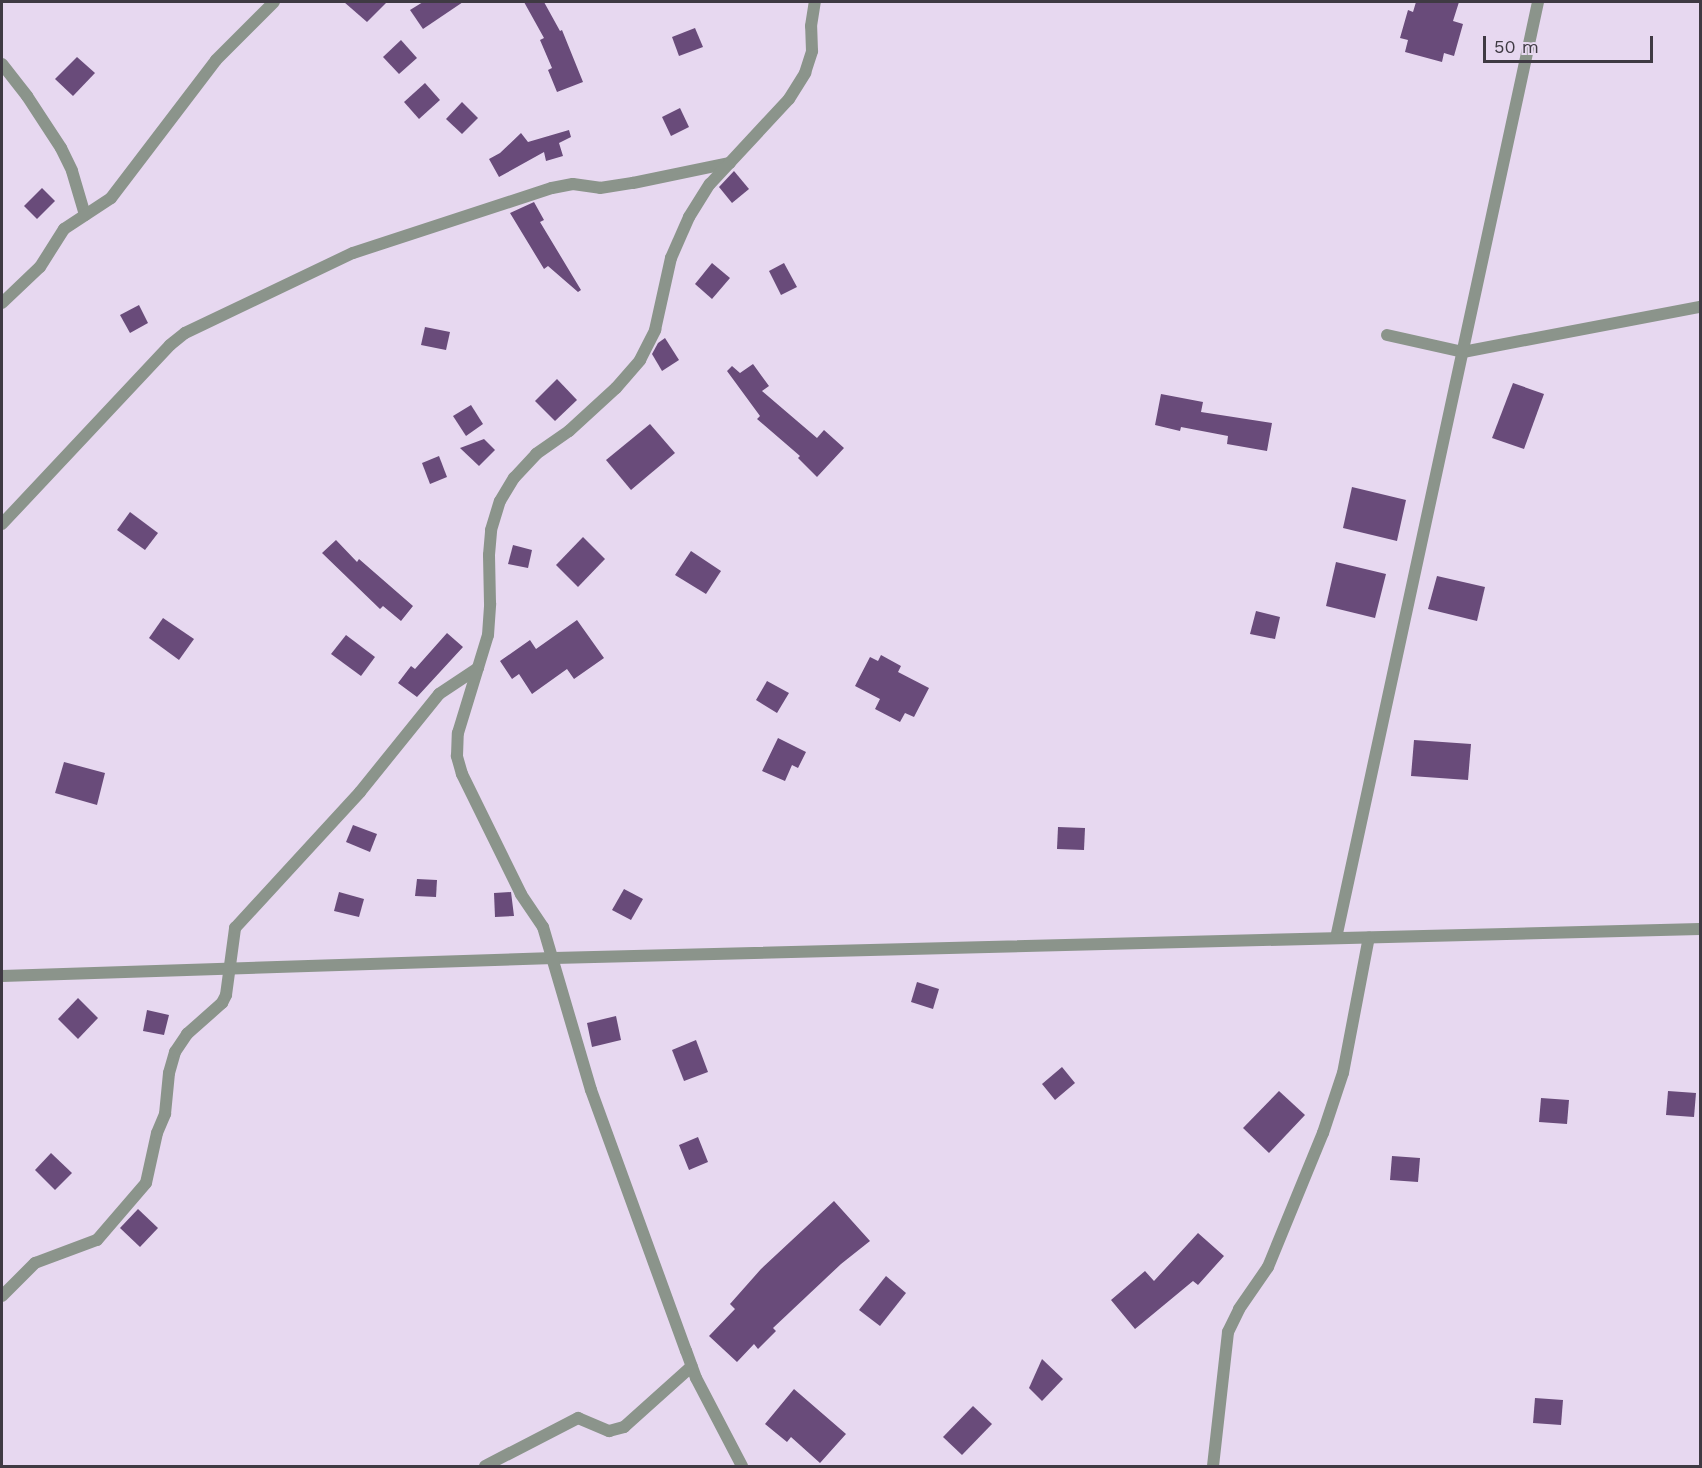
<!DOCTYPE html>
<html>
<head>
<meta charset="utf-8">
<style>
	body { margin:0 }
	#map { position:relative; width:1702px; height:1468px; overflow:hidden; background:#e7d8f0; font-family:"Work Sans",sans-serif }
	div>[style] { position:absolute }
	.building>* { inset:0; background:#694b7a }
	.street>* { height:12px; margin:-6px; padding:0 6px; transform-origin:6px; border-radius:6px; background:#8b948b }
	span { translate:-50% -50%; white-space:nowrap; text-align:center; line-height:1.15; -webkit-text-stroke:6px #e7d8f0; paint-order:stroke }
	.frame { position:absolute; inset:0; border:3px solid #3f3a43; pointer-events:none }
	.scale { position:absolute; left:1483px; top:36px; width:170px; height:27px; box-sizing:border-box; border:3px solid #3f3a43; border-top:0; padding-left:8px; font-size:18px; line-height:21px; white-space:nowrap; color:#3f3a43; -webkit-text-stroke:4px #e7d8f0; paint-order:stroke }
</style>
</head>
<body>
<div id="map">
	<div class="building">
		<div style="clip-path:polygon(344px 2px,387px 2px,367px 22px)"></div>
		<div style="clip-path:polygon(423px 2px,463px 2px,423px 29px,410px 10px)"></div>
		<div style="clip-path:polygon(524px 2px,544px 2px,560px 31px,562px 30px,583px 82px,557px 92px,548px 70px,552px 68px,540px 40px,544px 38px)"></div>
		<div style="clip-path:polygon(1416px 2px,1459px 2px,1453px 21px,1463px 24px,1454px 56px,1444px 53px,1442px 62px,1405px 52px,1408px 40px,1400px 38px,1408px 10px,1413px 12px)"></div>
		<div style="clip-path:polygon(695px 28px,703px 47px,679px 56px,672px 37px)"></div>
		<div style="clip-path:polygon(401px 40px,417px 58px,399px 74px,383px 57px)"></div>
		<div style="clip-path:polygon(77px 57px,95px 73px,73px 96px,55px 79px)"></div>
		<div style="clip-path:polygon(425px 83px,440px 100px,419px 119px,404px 102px)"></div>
		<div style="clip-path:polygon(462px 102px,478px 118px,462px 134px,446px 119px)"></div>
		<div style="clip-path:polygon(680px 108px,689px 127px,671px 136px,662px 117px)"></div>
		<div style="clip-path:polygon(569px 130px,571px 137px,559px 143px,563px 156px,546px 161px,544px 152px,499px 177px,489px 159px,500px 153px,521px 133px,528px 142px)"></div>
		<div style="clip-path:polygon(734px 171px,749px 189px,732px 203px,719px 187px)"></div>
		<div style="clip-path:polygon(42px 188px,55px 201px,37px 219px,24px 206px)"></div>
		<div style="clip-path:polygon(534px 202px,544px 220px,540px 222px,581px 290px,578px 292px,548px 266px,544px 269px,510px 213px)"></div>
		<div style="clip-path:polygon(712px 263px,730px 278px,712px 299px,695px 284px)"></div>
		<div style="clip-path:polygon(784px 263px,797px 287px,781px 295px,769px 271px)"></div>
		<div style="clip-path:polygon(139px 305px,148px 323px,130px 333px,120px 315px)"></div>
		<div style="clip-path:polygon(425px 327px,450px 332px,446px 350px,421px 345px)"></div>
		<div style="clip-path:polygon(665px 338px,679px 360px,662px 371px,652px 354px,658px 343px)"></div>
		<div style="clip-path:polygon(753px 364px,769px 386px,762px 391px,817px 438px,824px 430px,844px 448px,817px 477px,798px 458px,800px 456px,757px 419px,760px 416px,727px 371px,732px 366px,740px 373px)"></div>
		<div style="clip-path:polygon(557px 379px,577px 400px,555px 421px,535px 401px)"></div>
		<div style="clip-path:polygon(1513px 383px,1544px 394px,1524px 449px,1492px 438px)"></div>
		<div style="clip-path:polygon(1161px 394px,1203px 402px,1201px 412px,1272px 423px,1267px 451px,1227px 444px,1228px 436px,1181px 427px,1180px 431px,1155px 425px)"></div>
		<div style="clip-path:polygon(471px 405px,483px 424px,466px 436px,453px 416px)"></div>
		<div style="clip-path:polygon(650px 424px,675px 453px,631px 490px,606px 460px)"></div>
		<div style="clip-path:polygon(484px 439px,495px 450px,479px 466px,460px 448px)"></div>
		<div style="clip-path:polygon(439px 456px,447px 477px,430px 484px,422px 463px)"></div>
		<div style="clip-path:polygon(1352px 487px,1406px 500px,1397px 541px,1343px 528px)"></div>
		<div style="clip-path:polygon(130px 512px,158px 533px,145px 550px,117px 530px)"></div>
		<div style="clip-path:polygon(583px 537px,605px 559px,578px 587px,556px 565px)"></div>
		<div style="clip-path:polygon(336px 540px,357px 562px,359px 559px,413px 606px,401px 621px,383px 606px,380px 609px,322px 553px)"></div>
		<div style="clip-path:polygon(513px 545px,532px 550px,528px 568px,508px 564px)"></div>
		<div style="clip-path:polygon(691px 551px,721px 571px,706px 594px,675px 575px)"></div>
		<div style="clip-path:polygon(1336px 562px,1386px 574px,1375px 618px,1326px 606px)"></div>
		<div style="clip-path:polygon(1437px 576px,1485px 587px,1477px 621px,1428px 609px)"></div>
		<div style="clip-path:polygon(1256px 611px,1280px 617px,1275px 639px,1250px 634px)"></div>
		<div style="clip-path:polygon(163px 618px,194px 639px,179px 660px,149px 638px)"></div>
		<div style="clip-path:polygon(577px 620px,604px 658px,574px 679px,567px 669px,532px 694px,519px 674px,512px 679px,500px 661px,530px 640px,536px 649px)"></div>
		<div style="clip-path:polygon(447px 633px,463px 647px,417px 697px,398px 683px,411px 666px,415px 669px)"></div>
		<div style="clip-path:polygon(346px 635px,375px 657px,361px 676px,331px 654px)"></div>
		<div style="clip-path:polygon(881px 655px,901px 666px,898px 672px,929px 688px,914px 717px,905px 713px,900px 722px,875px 709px,880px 699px,855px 686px,870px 657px,878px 661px)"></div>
		<div style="clip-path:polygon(767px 681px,789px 693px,777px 713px,756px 700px)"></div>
		<div style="clip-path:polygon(778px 738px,806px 752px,798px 768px,792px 765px,785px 781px,762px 771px)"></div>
		<div style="clip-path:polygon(1414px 740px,1471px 744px,1468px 780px,1411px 776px)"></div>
		<div style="clip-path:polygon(64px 762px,105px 773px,97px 805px,55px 793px)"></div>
		<div style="clip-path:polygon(353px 825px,377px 834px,370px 852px,346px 842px)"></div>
		<div style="clip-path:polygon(1058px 827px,1085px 828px,1084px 850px,1057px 849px)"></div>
		<div style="clip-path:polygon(417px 879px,437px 880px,436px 897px,415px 896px)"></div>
		<div style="clip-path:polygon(624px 889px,643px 899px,631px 920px,612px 910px)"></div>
		<div style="clip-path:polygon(339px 892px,364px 899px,359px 917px,334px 911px)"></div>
		<div style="clip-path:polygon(511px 892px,514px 916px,495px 917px,494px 893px)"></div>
		<div style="clip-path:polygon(917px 982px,939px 989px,933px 1009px,911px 1002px)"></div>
		<div style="clip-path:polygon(78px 998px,98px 1018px,78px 1039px,58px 1019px)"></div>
		<div style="clip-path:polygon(147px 1010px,169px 1015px,164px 1035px,143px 1031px)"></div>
		<div style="clip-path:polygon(616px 1016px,621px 1040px,592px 1047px,587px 1023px)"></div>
		<div style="clip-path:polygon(696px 1040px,708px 1072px,684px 1081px,672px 1050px)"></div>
		<div style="clip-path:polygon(1062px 1067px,1075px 1083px,1055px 1100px,1042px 1084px)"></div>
		<div style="clip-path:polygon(1279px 1091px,1305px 1115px,1269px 1153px,1243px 1128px)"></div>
		<div style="clip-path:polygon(1668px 1091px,1696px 1093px,1694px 1117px,1666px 1115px)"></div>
		<div style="clip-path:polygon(1541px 1098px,1569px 1100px,1567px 1124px,1539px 1122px)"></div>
		<div style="clip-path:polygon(698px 1137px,708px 1162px,689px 1170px,679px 1145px)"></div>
		<div style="clip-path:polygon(51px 1153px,72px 1173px,55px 1190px,35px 1170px)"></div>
		<div style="clip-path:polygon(1392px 1156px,1420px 1158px,1418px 1182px,1390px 1180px)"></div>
		<div style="clip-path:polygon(834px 1201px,870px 1241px,841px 1264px,773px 1328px,776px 1331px,758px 1349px,754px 1344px,737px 1362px,709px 1336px,735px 1309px,730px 1304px,761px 1269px)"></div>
		<div style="clip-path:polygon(138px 1209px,158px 1228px,140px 1247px,120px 1228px)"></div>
		<div style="clip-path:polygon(1198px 1233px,1224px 1256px,1198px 1285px,1193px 1281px,1135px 1329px,1111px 1300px,1145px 1271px,1154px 1281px)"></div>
		<div style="clip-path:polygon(886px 1276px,906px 1293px,880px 1326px,859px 1310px)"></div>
		<div style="clip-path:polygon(1042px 1359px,1063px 1379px,1042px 1401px,1029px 1388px)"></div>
		<div style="clip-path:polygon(794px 1389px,846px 1434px,820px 1463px,791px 1437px,787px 1442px,765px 1424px)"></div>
		<div style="clip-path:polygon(1535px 1398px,1563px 1400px,1561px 1425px,1533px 1423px)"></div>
		<div style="clip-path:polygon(973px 1406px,992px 1424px,962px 1455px,943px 1437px)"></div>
	</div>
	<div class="street">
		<div style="left:2px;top:64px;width:41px;rotate:52deg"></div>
		<div style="left:27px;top:96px;width:62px;rotate:56.8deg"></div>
		<div style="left:61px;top:148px;width:25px;rotate:64deg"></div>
		<div style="left:72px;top:171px;width:46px;rotate:73.5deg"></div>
		<div style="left:2px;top:303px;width:52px;rotate:-43.5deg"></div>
		<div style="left:40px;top:267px;width:45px;rotate:-57.7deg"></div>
		<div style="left:64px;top:229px;width:56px;rotate:-33.4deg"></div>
		<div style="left:111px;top:198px;width:173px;rotate:-52.7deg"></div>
		<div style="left:216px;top:60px;width:82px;rotate:-45deg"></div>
		<div style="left:1387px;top:335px;width:78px;rotate:12.6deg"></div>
		<div style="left:1463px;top:352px;width:241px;rotate:-10.8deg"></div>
		<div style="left:2px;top:524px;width:245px;rotate:-46.8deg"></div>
		<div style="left:170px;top:345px;width:19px;rotate:-39deg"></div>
		<div style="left:185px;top:333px;width:186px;rotate:-25.5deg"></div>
		<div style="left:353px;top:253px;width:209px;rotate:-18.1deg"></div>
		<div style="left:552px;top:188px;width:21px;rotate:-11deg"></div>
		<div style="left:573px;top:184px;width:27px;rotate:8deg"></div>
		<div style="left:600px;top:188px;width:33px;rotate:-9deg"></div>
		<div style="left:633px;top:183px;width:99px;rotate:-11.7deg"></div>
		<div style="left:1336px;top:938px;width:958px;rotate:-77.82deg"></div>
		<div style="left:2px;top:976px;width:552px;rotate:-1.87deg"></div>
		<div style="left:554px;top:958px;width:1146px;rotate:-1.45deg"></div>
		<div style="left:2px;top:1296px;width:47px;rotate:-45deg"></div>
		<div style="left:35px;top:1263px;width:66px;rotate:-20.4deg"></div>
		<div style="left:97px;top:1240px;width:75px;rotate:-49.3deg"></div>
		<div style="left:146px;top:1183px;width:51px;rotate:-77.6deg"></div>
		<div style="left:157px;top:1133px;width:21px;rotate:-67deg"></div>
		<div style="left:165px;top:1114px;width:41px;rotate:-84.4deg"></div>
		<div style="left:169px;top:1073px;width:22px;rotate:-74deg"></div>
		<div style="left:175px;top:1052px;width:22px;rotate:-56deg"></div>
		<div style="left:187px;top:1034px;width:47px;rotate:-41.5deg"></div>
		<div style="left:222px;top:1003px;width:9px;rotate:-63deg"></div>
		<div style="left:226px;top:995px;width:68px;rotate:-82.3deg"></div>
		<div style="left:235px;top:928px;width:185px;rotate:-47.4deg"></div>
		<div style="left:360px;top:792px;width:126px;rotate:-51.1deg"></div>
		<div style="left:439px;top:694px;width:47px;rotate:-33.7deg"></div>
		<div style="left:485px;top:1466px;width:105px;rotate:-27.3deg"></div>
		<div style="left:578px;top:1418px;width:34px;rotate:23deg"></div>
		<div style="left:609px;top:1431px;width:16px;rotate:-15deg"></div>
		<div style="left:624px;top:1427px;width:91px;rotate:-41.9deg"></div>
		<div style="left:742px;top:1466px;width:99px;rotate:-117.6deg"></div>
		<div style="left:696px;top:1378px;width:29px;rotate:-110deg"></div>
		<div style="left:686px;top:1351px;width:278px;rotate:-110deg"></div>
		<div style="left:591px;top:1090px;width:170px;rotate:-106.4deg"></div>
		<div style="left:543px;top:927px;width:40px;rotate:-124deg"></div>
		<div style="left:521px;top:894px;width:134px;rotate:-116.2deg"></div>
		<div style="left:462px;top:774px;width:19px;rotate:-106deg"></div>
		<div style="left:457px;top:756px;width:23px;rotate:-88deg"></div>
		<div style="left:458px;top:733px;width:102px;rotate:-73deg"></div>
		<div style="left:488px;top:635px;width:32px;rotate:-86deg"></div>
		<div style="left:490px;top:603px;width:48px;rotate:-91.2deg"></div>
		<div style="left:489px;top:555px;width:25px;rotate:-85deg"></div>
		<div style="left:491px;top:530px;width:30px;rotate:-73deg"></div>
		<div style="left:500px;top:501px;width:27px;rotate:-59deg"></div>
		<div style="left:514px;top:478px;width:33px;rotate:-47deg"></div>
		<div style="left:536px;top:454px;width:40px;rotate:-34.9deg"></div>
		<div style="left:569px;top:431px;width:64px;rotate:-42.5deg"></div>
		<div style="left:616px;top:388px;width:37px;rotate:-49deg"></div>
		<div style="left:640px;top:360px;width:34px;rotate:-63deg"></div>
		<div style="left:655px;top:330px;width:74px;rotate:-77.5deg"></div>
		<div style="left:671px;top:258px;width:45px;rotate:-66.3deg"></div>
		<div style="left:689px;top:217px;width:39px;rotate:-58deg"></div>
		<div style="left:710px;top:184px;width:116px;rotate:-47.1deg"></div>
		<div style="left:789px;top:99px;width:31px;rotate:-58deg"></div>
		<div style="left:805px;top:73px;width:23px;rotate:-72deg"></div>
		<div style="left:812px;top:51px;width:25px;rotate:-92deg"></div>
		<div style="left:811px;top:26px;width:24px;rotate:-81deg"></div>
		<div style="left:1213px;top:1466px;width:135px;rotate:-83.6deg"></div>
		<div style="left:1228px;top:1332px;width:25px;rotate:-64deg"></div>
		<div style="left:1239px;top:1309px;width:51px;rotate:-55.4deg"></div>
		<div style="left:1268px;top:1267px;width:145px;rotate:-67.7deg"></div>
		<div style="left:1323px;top:1133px;width:63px;rotate:-71.6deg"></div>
		<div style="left:1343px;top:1073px;width:138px;rotate:-79.2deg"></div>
	</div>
	<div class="frame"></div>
	<div class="scale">50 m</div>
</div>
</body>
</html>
